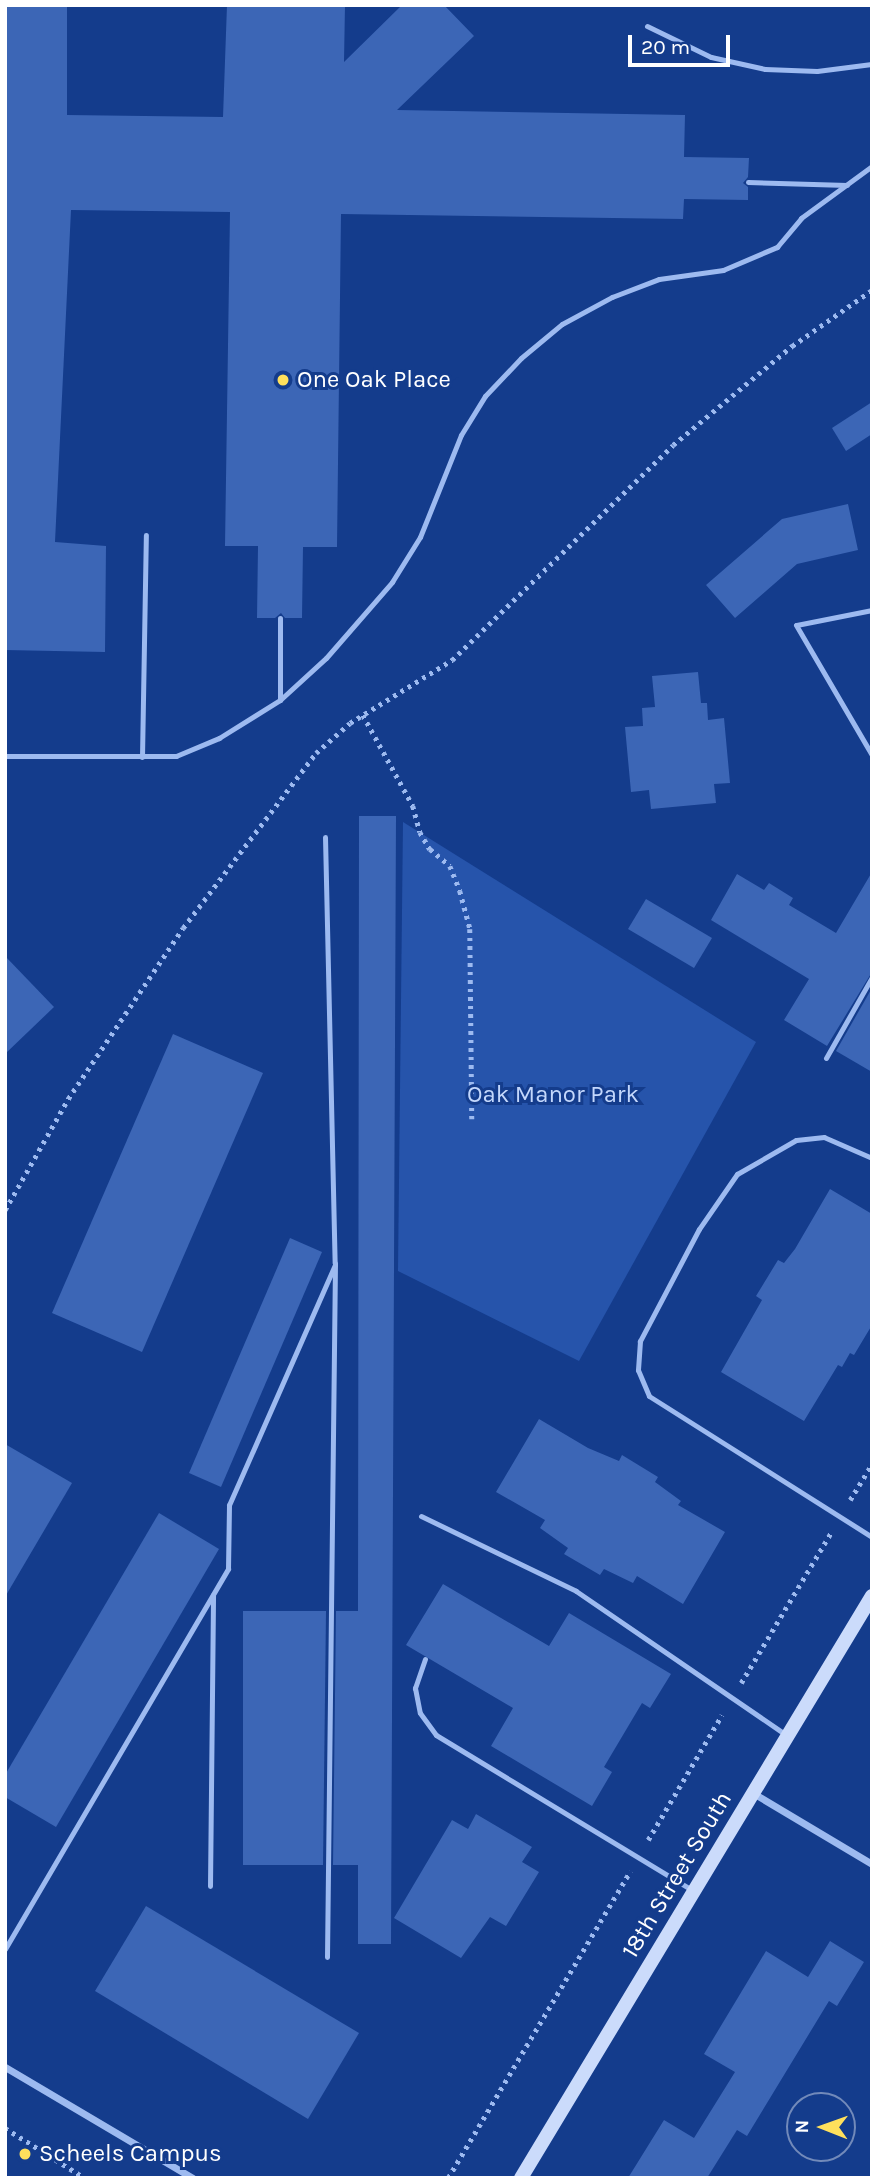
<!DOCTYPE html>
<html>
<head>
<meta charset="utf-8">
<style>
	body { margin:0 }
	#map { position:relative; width:877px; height:2183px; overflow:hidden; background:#143c8c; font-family:Karla,sans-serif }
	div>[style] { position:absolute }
	.green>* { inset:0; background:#2654ab }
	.building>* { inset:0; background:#3c66b6 }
	.path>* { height:4.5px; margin-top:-2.25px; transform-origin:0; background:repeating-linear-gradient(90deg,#9dbaf0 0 3.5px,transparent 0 8.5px) }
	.lane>* { height:5px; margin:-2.5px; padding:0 2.5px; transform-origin:2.5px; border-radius:2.5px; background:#9dbaf0 }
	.street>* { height:7px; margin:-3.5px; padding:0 3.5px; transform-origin:3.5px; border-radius:3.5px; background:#9dbaf0 }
	.secondary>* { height:14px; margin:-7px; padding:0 7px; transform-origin:7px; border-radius:7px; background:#cbdbfb }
	.dots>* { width:19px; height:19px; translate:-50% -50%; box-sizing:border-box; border:4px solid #143c8c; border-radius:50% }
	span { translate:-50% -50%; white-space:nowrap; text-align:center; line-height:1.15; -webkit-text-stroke:6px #143c8c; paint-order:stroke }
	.poi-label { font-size:24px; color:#fff }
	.left { translate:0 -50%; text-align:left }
	.park-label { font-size:24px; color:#c3d7fc }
	.street-label { font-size:24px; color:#fff }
	.frame { position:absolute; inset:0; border:7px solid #fff; pointer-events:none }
	.north { position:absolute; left:786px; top:2092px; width:70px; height:70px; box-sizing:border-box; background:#143c8c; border:2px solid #728aba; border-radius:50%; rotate:271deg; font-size:19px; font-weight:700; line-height:28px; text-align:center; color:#fff }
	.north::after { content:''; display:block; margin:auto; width:24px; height:32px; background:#ffe05c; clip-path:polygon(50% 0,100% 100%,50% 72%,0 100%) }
	.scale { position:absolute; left:628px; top:35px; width:102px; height:32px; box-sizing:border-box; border:4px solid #fff; border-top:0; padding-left:9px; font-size:21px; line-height:24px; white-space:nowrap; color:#fff; -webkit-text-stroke:5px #143c8c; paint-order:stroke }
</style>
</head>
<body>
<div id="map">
	<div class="green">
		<div style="clip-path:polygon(403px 822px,756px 1042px,579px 1361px,398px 1271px)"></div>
	</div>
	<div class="building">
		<div style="clip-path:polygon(5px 5px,67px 5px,67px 115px,223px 117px,227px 5px,345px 5px,344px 62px,402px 5px,444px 5px,474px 36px,397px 110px,685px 115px,684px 157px,749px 158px,748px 177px,743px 183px,748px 187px,748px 200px,684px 199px,683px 219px,341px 214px,337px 547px,303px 547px,302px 618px,285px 618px,281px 613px,275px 618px,257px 618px,258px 546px,225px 546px,230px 212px,71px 210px,55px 542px,106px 546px,105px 652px,5px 650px)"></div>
		<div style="clip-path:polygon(872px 402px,872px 434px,846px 451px,832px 428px)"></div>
		<div style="clip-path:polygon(848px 504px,858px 550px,797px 564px,735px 618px,706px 585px,782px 519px)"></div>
		<div style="clip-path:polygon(698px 672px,701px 703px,707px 703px,708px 720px,724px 718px,730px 783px,714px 784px,716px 803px,651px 809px,649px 790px,631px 792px,625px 727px,643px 726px,642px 708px,655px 707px,652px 676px)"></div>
		<div style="clip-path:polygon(359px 816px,396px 816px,391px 1944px,358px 1944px,358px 1865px,333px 1865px,336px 1611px,358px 1611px)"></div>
		<div style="clip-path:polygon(872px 872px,872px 972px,827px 1046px,784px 1020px,809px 979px,711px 920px,737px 874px,764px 890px,769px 883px,793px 898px,789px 905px,836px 933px)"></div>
		<div style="clip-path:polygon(646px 899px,712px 938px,694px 968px,628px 929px)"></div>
		<div style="clip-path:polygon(5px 956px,54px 1007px,5px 1054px)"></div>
		<div style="clip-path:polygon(872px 988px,872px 1072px,836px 1051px)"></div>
		<div style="clip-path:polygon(173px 1034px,263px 1073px,142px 1352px,52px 1313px)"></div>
		<div style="clip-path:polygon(830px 1189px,872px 1214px,872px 1325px,854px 1355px,850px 1353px,842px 1367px,838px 1365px,804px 1421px,721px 1372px,762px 1300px,756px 1296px,778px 1260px,784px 1263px,795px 1249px)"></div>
		<div style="clip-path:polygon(290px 1238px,322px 1252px,221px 1487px,189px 1473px)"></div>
		<div style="clip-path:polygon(539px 1419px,588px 1448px,619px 1461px,622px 1455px,658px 1477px,655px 1482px,681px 1501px,678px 1505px,725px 1532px,683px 1604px,637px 1576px,633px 1583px,604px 1569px,600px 1575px,564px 1554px,568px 1548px,540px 1528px,545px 1520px,496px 1492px)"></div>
		<div style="clip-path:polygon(5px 1444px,72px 1483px,5px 1597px)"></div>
		<div style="clip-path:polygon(159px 1513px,219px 1549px,56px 1827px,5px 1797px,5px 1775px)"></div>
		<div style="clip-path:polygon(443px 1584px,549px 1646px,569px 1613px,671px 1674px,650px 1708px,642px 1703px,604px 1767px,612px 1772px,592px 1806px,491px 1746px,513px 1708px,406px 1645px)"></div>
		<div style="clip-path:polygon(243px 1611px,326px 1611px,323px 1865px,243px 1865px)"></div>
		<div style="clip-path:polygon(476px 1814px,532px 1847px,522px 1862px,539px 1872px,506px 1926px,490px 1917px,461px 1958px,394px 1918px,452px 1820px,468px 1829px)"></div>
		<div style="clip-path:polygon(146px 1906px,359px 2033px,308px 2119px,95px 1991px)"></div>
		<div style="clip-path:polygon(830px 1941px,864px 1962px,837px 2006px,829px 2001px,747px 2136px,737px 2130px,707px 2178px,628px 2178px,664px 2120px,694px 2138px,735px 2072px,704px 2054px,766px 1951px,808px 1977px)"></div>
	</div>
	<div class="path">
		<div style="left:363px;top:715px;width:104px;rotate:61.2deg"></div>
		<div style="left:413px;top:806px;width:27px;rotate:75deg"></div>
		<div style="left:420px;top:832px;width:20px;rotate:60deg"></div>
		<div style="left:430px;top:849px;width:26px;rotate:40deg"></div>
		<div style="left:450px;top:866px;width:27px;rotate:68deg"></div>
		<div style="left:460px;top:891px;width:39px;rotate:75deg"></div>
		<div style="left:470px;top:929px;width:190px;rotate:89.4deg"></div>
		<div style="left:5px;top:1210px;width:128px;rotate:-60.4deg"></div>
		<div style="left:68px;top:1099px;width:206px;rotate:-56.1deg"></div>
		<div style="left:183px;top:928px;width:220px;rotate:-52.8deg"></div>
		<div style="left:316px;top:753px;width:45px;rotate:-41.4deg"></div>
		<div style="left:350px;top:723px;width:120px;rotate:-31.7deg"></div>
		<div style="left:452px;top:660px;width:308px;rotate:-44.2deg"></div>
		<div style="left:673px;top:445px;width:155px;rotate:-39.8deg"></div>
		<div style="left:792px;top:346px;width:98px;rotate:-35deg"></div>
		<div style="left:850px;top:1500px;width:42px;rotate:-58.6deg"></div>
		<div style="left:741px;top:1683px;width:177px;rotate:-59.1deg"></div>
		<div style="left:648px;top:1840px;width:145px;rotate:-59.4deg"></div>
		<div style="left:5px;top:2128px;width:94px;rotate:32deg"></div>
		<div style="left:448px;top:2178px;width:357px;rotate:-59.3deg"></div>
	</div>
	<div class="lane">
		<div style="left:647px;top:26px;width:71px;rotate:25.8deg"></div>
		<div style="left:711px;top:57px;width:55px;rotate:12.5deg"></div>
		<div style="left:765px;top:69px;width:52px;rotate:2.2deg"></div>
		<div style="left:817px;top:71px;width:55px;rotate:-7.3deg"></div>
		<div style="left:748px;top:182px;width:99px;rotate:1.7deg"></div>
		<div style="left:872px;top:610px;width:77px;rotate:168.8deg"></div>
		<div style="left:796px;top:625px;width:151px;rotate:59.7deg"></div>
		<div style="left:280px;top:618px;width:82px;rotate:90deg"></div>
		<div style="left:5px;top:756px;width:171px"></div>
		<div style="left:176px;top:756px;width:47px;rotate:-22.7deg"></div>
		<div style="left:219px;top:738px;width:72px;rotate:-31.9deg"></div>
		<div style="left:280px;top:700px;width:62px;rotate:-42.4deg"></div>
		<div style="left:326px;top:658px;width:101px;rotate:-49deg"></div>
		<div style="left:392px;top:582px;width:53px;rotate:-58.1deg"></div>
		<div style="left:420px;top:537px;width:110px;rotate:-68.1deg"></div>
		<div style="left:461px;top:435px;width:46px;rotate:-58.4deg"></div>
		<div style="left:485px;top:396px;width:52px;rotate:-46.5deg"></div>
		<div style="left:521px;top:358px;width:53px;rotate:-39.7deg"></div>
		<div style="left:562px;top:324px;width:57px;rotate:-28.4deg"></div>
		<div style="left:612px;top:297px;width:50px;rotate:-21deg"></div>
		<div style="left:659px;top:279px;width:65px;rotate:-8deg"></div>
		<div style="left:723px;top:270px;width:59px;rotate:-23.1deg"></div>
		<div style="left:777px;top:247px;width:38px;rotate:-50deg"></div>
		<div style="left:801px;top:218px;width:88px;rotate:-36.2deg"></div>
		<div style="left:142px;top:757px;width:222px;rotate:-89deg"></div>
		<div style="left:325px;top:837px;width:426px;rotate:88.7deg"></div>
		<div style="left:335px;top:1263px;width:694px;rotate:90.66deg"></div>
		<div style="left:826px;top:1058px;width:93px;rotate:-60.4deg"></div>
		<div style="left:872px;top:1158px;width:52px;rotate:-156.4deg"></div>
		<div style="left:824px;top:1137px;width:28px;rotate:174deg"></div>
		<div style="left:796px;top:1140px;width:68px;rotate:150deg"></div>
		<div style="left:737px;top:1174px;width:67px;rotate:124.6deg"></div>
		<div style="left:699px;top:1229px;width:127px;rotate:117.8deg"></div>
		<div style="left:640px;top:1341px;width:29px;rotate:94deg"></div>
		<div style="left:638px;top:1370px;width:28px;rotate:67deg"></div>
		<div style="left:649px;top:1396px;width:264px;rotate:32.3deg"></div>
		<div style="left:421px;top:1516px;width:172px;rotate:25.8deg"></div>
		<div style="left:576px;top:1591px;width:255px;rotate:34.4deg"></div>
		<div style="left:425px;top:1659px;width:31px;rotate:109deg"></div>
		<div style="left:415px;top:1688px;width:25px;rotate:79deg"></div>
		<div style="left:420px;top:1713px;width:27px;rotate:54deg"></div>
		<div style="left:436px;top:1735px;width:301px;rotate:31.2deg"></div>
		<div style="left:210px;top:1886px;width:291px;rotate:-89.4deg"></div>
		<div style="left:5px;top:1949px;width:441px;rotate:-59.6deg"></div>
		<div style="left:228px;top:1569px;width:64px;rotate:-89.1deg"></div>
		<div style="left:229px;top:1505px;width:262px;rotate:-66.2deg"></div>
	</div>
	<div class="street">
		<div style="left:753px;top:1793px;width:139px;rotate:30.8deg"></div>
		<div style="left:5px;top:2067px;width:218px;rotate:30.6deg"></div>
	</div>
	<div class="secondary">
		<div style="left:521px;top:2178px;width:680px;rotate:-58.91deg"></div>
	</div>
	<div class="dots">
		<div style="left:283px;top:380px;background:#ffe05c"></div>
		<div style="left:25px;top:2154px;background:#ffe05c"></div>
	</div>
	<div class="poi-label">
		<span class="left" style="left:297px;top:380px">One Oak Place</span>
		<span class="left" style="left:39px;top:2154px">Scheels Campus</span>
	</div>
	<div class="park-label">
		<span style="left:553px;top:1095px">Oak Manor Park</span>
	</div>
	<div class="street-label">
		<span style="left:677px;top:1875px;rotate:-59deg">18th Street South</span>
	</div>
	<div class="frame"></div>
	<div class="north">N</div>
	<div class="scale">20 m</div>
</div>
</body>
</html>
